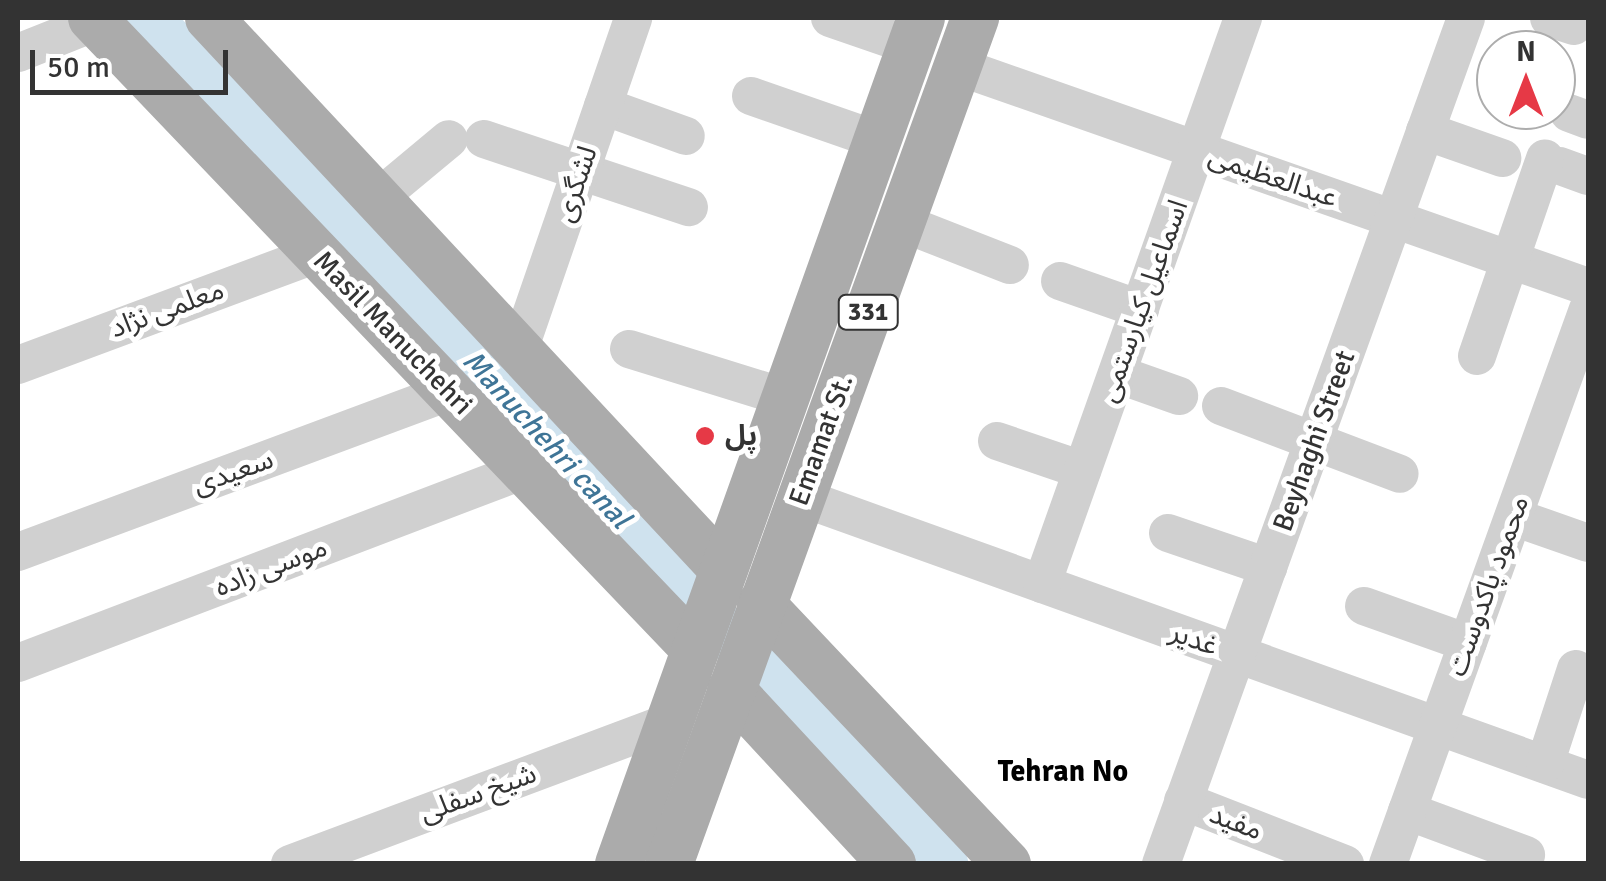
<!DOCTYPE html>
<html>
<head>
<meta charset="utf-8">
<style>
	body { margin:0 }
	#map { position:relative; width:1606px; height:881px; overflow:hidden; background:#fff; font-family:Signika,"Noto Sans Arabic",sans-serif }
	div>[style] { position:absolute }
	.river>* { height:48px; margin:-24px; padding:0 24px; transform-origin:24px; border-radius:24px; background:#cfe2ee }
	.minor>* { height:38px; margin:-19px; padding:0 19px; transform-origin:19px; border-radius:19px; background:#d0d0d0 }
	.major>* { height:48px; margin:-24px; padding:0 24px; transform-origin:24px; border-radius:24px; background:#ababab }
	.dots>* { width:28px; height:28px; translate:-50% -50%; box-sizing:border-box; border:5px solid #fff; border-radius:50% }
	span { translate:-50% -50%; white-space:nowrap; text-align:center; line-height:1.15; -webkit-text-stroke:10px #fff; paint-order:stroke }
	.shield-label span { padding:2px 8px; background:#fff; border:2px solid; border-radius:8px; -webkit-text-stroke-width:0 }
	.shield-label { font-size:25px; color:#333; font-weight:700 }
	.street-label { font-size:28px; color:#333 }
	.poi-label { font-size:28px; color:#333; font-weight:700 }
	.left { translate:0 -50%; text-align:left }
	.water-label { font-size:30px; color:#3f7597; font-style:italic }
	.neighbourhood-label { font-size:30px; color:#000; font-weight:700 }
	.frame { position:absolute; inset:0; border:20px solid #333; pointer-events:none }
	.north { position:absolute; left:1476px; top:30px; width:100px; height:100px; box-sizing:border-box; background:#fff; border:2px solid #adadad; border-radius:50%; rotate:0deg; font-size:28px; font-weight:700; line-height:40px; text-align:center; color:#333 }
	.north::after { content:''; display:block; margin:auto; width:35px; height:45px; background:#e63946; clip-path:polygon(50% 0,100% 100%,50% 72%,0 100%) }
	.scale { position:absolute; left:30px; top:50px; width:198px; height:45px; box-sizing:border-box; border:5px solid #333; border-top:0; padding-left:12px; font-size:30px; line-height:35px; white-space:nowrap; color:#333; -webkit-text-stroke:8px #fff; paint-order:stroke }
</style>
</head>
<body>
<div id="map">
	<div class="river">
		<div style="left:148px;top:18px;width:1162px;rotate:46.74deg"></div>
	</div>
	<div class="minor">
		<div style="left:830px;top:18px;width:86px;rotate:19.1deg"></div>
		<div style="left:1549px;top:18px;width:26px;rotate:18deg"></div>
		<div style="left:18px;top:53px;width:84px;rotate:-21.7deg"></div>
		<div style="left:957px;top:66px;width:669px;rotate:19.3deg"></div>
		<div style="left:751px;top:96px;width:133px;rotate:19.2deg"></div>
		<div style="left:603px;top:106px;width:88px;rotate:19.9deg"></div>
		<div style="left:1569px;top:113px;width:20px;rotate:20deg"></div>
		<div style="left:1425px;top:131px;width:82px;rotate:19.3deg"></div>
		<div style="left:484px;top:139px;width:216px;rotate:18.4deg"></div>
		<div style="left:1560px;top:166px;width:30px;rotate:20deg"></div>
		<div style="left:378px;top:198px;width:92px;rotate:-39.7deg"></div>
		<div style="left:900px;top:222px;width:118px;rotate:21.4deg"></div>
		<div style="left:1060px;top:281px;width:85px;rotate:19.3deg"></div>
		<div style="left:629px;top:349px;width:162px;rotate:17.2deg"></div>
		<div style="left:519px;top:350px;width:351px;rotate:-71deg"></div>
		<div style="left:1477px;top:356px;width:209px;rotate:-71deg"></div>
		<div style="left:18px;top:365px;width:318px;rotate:-20.4deg"></div>
		<div style="left:1117px;top:374px;width:66px;rotate:19.5deg"></div>
		<div style="left:1221px;top:406px;width:191px;rotate:20.8deg"></div>
		<div style="left:997px;top:441px;width:90px;rotate:18.8deg"></div>
		<div style="left:800px;top:497px;width:837px;rotate:19.76deg"></div>
		<div style="left:1514px;top:517px;width:78px;rotate:19.4deg"></div>
		<div style="left:1168px;top:533px;width:106px;rotate:18.8deg"></div>
		<div style="left:18px;top:552px;width:460px;rotate:-20.4deg"></div>
		<div style="left:1042px;top:584px;width:601px;rotate:-70.45deg"></div>
		<div style="left:1364px;top:606px;width:110px;rotate:19.6deg"></div>
		<div style="left:18px;top:663px;width:542px;rotate:-20.88deg"></div>
		<div style="left:1545px;top:764px;width:100px;rotate:-71.9deg"></div>
		<div style="left:1183px;top:801px;width:174px;rotate:21.3deg"></div>
		<div style="left:1407px;top:811px;width:127px;rotate:20.3deg"></div>
		<div style="left:290px;top:864px;width:403px;rotate:-20.5deg"></div>
		<div style="left:1161px;top:864px;width:899px;rotate:-70.17deg"></div>
		<div style="left:1388px;top:864px;width:590px;rotate:-70.18deg"></div>
	</div>
	<div class="major">
		<div style="left:92px;top:18px;width:871px;rotate:46.3deg"></div>
		<div style="left:209px;top:18px;width:752px;rotate:46.99deg"></div>
		<div style="left:761px;top:604px;width:358px;rotate:46.6deg"></div>
		<div style="left:731px;top:690px;width:237px;rotate:47.2deg"></div>
		<div style="left:619px;top:864px;width:898px;rotate:-70.35deg"></div>
		<div style="left:669px;top:864px;width:900px;rotate:-70.11deg"></div>
	</div>
	<div class="dots">
		<div style="left:705px;top:436px;background:#e63946"></div>
	</div>
	<div class="shield-label">
		<span style="left:868px;top:312px">331</span>
	</div>
	<div class="street-label">
		<span style="left:1273px;top:177px;rotate:19deg">عبدالعظیمی</span>
		<span style="left:576px;top:184px;rotate:-71deg">لشگری</span>
		<span style="left:1143px;top:301px;rotate:-70deg">اسماعیل کیارستمی</span>
		<span style="left:167px;top:309px;rotate:-20deg">معلمی نژاد</span>
		<span style="left:393px;top:333px;rotate:46deg">Masil Manuchehri</span>
		<span style="left:821px;top:440px;rotate:-70deg">Emamat St.</span>
		<span style="left:1314px;top:441px;rotate:-70deg">Beyhaghi Street</span>
		<span style="left:233px;top:472px;rotate:-20deg">سعیدی</span>
		<span style="left:271px;top:567px;rotate:-21deg">موسی زاده</span>
		<span style="left:1488px;top:586px;rotate:-70deg">محمود پاکدوست</span>
		<span style="left:1194px;top:639px;rotate:20deg">غدیر</span>
		<span style="left:478px;top:793px;rotate:-20deg">شیخ سفلی</span>
		<span style="left:1236px;top:822px;rotate:21deg">مفید</span>
	</div>
	<div class="poi-label">
		<span class="left" style="left:725px;top:436px">پل</span>
	</div>
	<div class="water-label">
		<span style="left:546px;top:440px;rotate:47deg">Manuchehri canal</span>
	</div>
	<div class="neighbourhood-label">
		<span style="left:1063px;top:772px">Tehran No</span>
	</div>
	<div class="frame"></div>
	<div class="north">N</div>
	<div class="scale">50 m</div>
</div>
</body>
</html>
